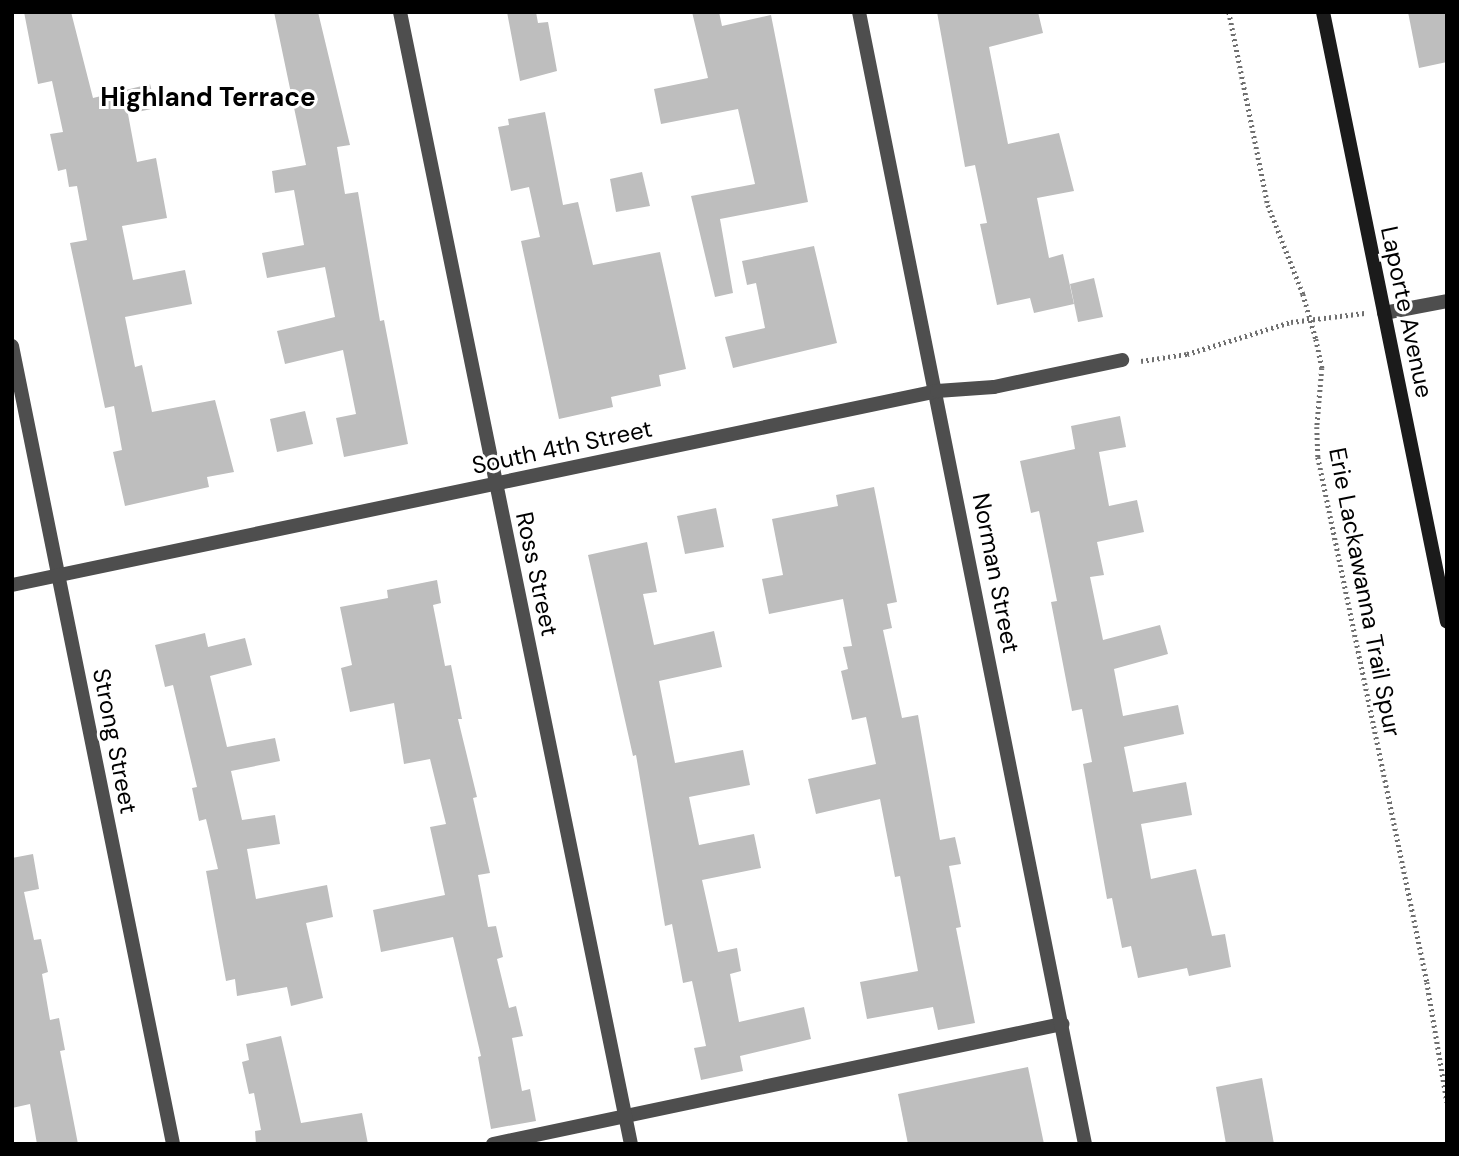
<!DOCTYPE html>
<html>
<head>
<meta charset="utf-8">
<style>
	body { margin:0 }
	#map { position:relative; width:1459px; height:1156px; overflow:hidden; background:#fff; font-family:"DM Sans",sans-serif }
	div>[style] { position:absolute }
	.building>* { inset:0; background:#bebebe }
	.path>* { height:4.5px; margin-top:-2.25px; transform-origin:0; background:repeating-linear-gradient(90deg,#707070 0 2px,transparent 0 5.5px) }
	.lane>* { height:14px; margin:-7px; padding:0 7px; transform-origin:7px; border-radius:7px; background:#4e4e4e }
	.street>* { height:14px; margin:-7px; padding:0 7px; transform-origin:7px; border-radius:7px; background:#4e4e4e }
	.secondary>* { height:14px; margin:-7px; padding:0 7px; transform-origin:7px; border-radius:7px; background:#1b1b1b }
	span { translate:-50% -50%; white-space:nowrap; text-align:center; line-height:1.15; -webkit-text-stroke:6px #fff; paint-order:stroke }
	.street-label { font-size:24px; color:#000 }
	.neighbourhood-label { font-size:26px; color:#000; font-weight:700 }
	.frame { position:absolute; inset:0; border:14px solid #000; pointer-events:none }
</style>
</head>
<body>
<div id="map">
	<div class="building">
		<div style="clip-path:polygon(24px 12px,71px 12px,93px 98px,150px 84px,156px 108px,128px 114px,137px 162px,156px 158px,167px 218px,122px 226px,133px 280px,185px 270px,192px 304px,125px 317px,135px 367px,142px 365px,152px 412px,215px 400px,234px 472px,207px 477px,209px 487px,125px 506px,113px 452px,122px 450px,114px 406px,105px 408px,70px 243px,87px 240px,77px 186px,69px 187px,66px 169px,58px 171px,50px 134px,63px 132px,52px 81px,38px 84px)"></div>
		<div style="clip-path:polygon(274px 12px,318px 12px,350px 145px,337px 147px,345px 194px,358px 192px,380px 321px,384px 320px,408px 444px,344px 457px,336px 418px,356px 414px,343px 350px,285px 364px,277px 331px,335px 317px,325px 267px,267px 278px,262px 253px,304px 245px,294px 190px,275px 193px,272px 171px,306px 165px)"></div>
		<div style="clip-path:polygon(507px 12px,536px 12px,538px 23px,548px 22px,557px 71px,520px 81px)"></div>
		<div style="clip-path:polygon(692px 12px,719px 12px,722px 26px,771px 15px,808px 202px,720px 219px,733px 293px,715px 297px,691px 196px,755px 184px,738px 109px,661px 124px,654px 89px,708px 78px)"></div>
		<div style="clip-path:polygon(937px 12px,1038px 12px,1043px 33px,989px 47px,1008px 144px,1059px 133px,1074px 191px,1037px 198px,1049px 258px,1063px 254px,1074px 304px,1034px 313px,1030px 298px,997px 305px,980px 224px,987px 223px,975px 165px,965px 167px)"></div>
		<div style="clip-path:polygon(1408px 12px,1447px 12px,1447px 62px,1419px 68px)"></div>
		<div style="clip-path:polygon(545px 112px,563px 205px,578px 202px,593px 265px,660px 252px,686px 369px,659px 375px,661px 386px,611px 397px,613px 407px,559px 419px,521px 241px,540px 237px,529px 187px,511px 191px,498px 127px,509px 125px,508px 119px)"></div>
		<div style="clip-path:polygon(642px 172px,650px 206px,616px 212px,610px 179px)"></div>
		<div style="clip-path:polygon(814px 246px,837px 343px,733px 368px,725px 337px,765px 328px,756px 283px,747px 285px,742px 261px)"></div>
		<div style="clip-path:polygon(1094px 278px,1103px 317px,1078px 322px,1070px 284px)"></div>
		<div style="clip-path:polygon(305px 411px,313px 444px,277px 452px,270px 419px)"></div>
		<div style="clip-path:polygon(1120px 416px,1126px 447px,1099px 452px,1109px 506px,1137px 500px,1144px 532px,1097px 542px,1104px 575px,1090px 577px,1103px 640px,1160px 625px,1168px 654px,1114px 669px,1123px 716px,1178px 705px,1184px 734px,1124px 747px,1133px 792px,1186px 782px,1192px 815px,1141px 824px,1151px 879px,1196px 869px,1212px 936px,1225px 934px,1231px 967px,1189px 976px,1187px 968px,1138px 978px,1131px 946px,1122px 948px,1112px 898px,1107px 899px,1083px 764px,1092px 762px,1082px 709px,1072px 711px,1051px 602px,1057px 601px,1039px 511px,1031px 513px,1020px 461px,1075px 449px,1071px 426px)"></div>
		<div style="clip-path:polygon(874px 487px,897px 602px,887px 604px,892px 628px,883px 630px,902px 718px,918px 715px,940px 840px,955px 837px,961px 864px,949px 866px,961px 927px,956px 928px,975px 1023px,938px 1030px,933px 1007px,867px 1019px,860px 982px,918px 971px,900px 876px,895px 877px,880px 799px,816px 814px,808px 779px,876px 764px,866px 717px,852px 720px,841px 671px,848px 669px,843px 647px,852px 646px,843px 599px,769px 614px,762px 579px,783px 575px,772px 519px,838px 506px,836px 495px)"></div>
		<div style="clip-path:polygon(716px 508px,724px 547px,685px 554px,677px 516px)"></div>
		<div style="clip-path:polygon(647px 542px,657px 592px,643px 594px,654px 645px,714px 631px,722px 667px,659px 681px,675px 763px,743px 750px,750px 785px,689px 797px,699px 845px,754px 834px,761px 868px,702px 880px,718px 952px,737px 948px,741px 971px,730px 974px,739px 1022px,804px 1007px,811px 1039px,740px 1056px,743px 1071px,701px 1080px,694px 1048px,706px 1046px,692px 981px,683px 983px,672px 924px,665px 926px,636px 755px,633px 756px,588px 555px)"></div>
		<div style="clip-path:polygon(437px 580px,441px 603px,433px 605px,445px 666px,451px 665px,462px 719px,458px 719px,477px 797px,473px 798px,490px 873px,478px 875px,488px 927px,496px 926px,503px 957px,497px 959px,509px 1008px,516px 1006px,523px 1036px,512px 1038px,522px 1091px,530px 1089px,536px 1121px,491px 1129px,478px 1057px,481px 1056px,453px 937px,381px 952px,373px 910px,445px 895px,430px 827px,446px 824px,430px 759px,404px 764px,394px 703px,350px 712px,341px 668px,352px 665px,340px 607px,388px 598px,387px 590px)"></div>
		<div style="clip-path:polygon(205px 633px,208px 647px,245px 638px,252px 665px,210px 676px,227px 747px,275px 738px,280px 761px,231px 771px,242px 820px,275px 815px,280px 844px,247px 849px,256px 899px,327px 885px,333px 917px,306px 923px,323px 998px,291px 1006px,287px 987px,237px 996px,235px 979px,226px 981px,206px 871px,218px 869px,206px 819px,199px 821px,192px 788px,197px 787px,173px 685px,165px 687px,155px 645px)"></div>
		<div style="clip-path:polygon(33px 854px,39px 889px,24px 892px,34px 940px,41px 939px,48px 972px,42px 974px,50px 1020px,59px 1018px,65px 1050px,60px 1051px,78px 1144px,37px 1144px,30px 1104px,12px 1108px,12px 858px)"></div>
		<div style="clip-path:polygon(281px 1036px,301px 1123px,362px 1113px,368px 1144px,256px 1144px,255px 1131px,261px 1130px,254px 1093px,249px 1094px,242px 1062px,249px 1060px,246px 1044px)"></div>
		<div style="clip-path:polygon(1028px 1067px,1044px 1144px,908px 1144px,898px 1094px)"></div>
		<div style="clip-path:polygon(1262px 1078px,1274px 1144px,1226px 1144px,1216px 1087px)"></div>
	</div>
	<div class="path">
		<div style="left:1229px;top:12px;width:197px;rotate:78.6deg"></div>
		<div style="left:1268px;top:205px;width:96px;rotate:68.5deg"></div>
		<div style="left:1303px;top:294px;width:47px;rotate:73.9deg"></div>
		<div style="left:1316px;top:339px;width:30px;rotate:78deg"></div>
		<div style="left:1322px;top:368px;width:59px;rotate:94.8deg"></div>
		<div style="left:1317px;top:427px;width:30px;rotate:88deg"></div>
		<div style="left:1318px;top:457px;width:536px;rotate:78.27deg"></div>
		<div style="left:1427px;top:982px;width:122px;rotate:80.5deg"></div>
		<div style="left:1141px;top:361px;width:47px;rotate:-8.7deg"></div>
		<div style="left:1187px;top:354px;width:109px;rotate:-17.1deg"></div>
		<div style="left:1291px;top:322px;width:74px;rotate:-7deg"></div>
	</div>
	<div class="lane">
		<div style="left:493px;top:1144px;width:582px;rotate:-11.91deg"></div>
	</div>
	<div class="street">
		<div style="left:400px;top:12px;width:1155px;rotate:78.47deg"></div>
		<div style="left:859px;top:12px;width:1154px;rotate:78.71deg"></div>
		<div style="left:1384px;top:313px;width:64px;rotate:-10.8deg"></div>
		<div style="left:12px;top:346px;width:814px;rotate:78.59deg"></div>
		<div style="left:12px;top:585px;width:945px;rotate:-11.84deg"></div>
		<div style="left:937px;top:391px;width:57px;rotate:-4deg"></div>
		<div style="left:994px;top:387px;width:131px;rotate:-11.9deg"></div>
	</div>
	<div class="secondary">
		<div style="left:1323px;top:12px;width:622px;rotate:78.51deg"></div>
	</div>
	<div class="street-label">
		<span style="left:1407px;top:312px;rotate:78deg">Laporte Avenue</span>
		<span style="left:562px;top:447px;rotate:-12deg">South 4th Street</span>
		<span style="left:996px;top:573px;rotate:79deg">Norman Street</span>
		<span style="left:537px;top:574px;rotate:78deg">Ross Street</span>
		<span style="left:1365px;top:592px;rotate:79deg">Erie Lackawanna Trail Spur</span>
		<span style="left:115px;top:741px;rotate:79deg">Strong Street</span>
	</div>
	<div class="neighbourhood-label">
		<span style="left:208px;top:98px">Highland Terrace</span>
	</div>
	<div class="frame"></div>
</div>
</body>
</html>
